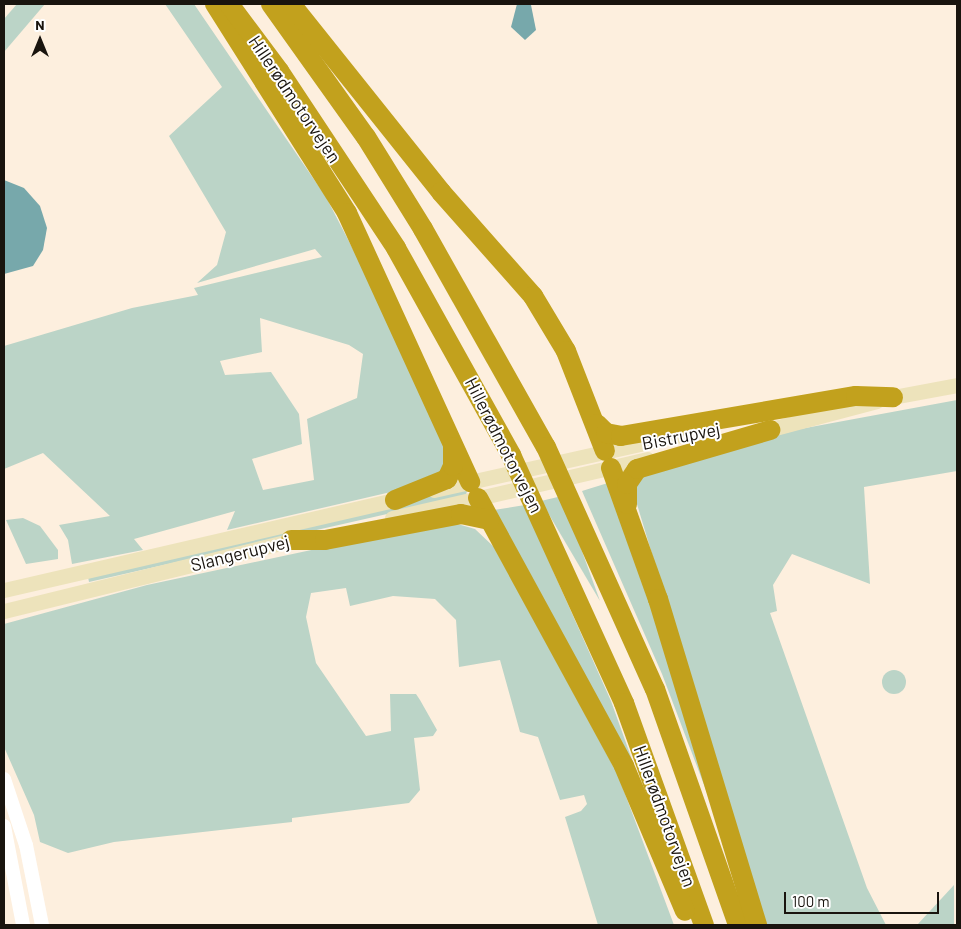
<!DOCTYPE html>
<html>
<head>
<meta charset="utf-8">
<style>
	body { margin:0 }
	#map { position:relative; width:961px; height:929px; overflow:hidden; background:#fdefde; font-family:Barlow,sans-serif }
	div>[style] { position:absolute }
	.green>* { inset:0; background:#bbd4c7 }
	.round { border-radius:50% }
	.water>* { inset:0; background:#77a8ab }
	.tertiary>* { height:14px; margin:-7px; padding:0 7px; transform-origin:7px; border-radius:7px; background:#fff }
	.secondary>* { height:15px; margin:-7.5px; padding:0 7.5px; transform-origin:7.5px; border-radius:7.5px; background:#ede3bb }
	.motorway>* { height:20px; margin:-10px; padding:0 10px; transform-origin:10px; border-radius:10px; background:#c2a11d }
	span { translate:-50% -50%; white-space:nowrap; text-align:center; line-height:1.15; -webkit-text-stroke:4px #fff; paint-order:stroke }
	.street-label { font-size:18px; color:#19140e }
	.frame { position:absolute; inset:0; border:5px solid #19140e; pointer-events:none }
	.north { position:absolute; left:15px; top:15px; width:50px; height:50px; -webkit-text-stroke:4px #fff; paint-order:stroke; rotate:0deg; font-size:14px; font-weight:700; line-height:20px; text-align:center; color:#19140e }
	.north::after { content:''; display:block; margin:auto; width:18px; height:22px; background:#19140e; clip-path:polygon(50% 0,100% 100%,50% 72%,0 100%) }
	.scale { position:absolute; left:784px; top:892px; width:155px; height:22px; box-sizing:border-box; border:2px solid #19140e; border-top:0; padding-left:6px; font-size:15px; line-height:18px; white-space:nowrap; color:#19140e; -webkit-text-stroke:4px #fff; paint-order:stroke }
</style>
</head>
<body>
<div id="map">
	<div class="green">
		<div style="clip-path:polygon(17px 4px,45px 4px,4px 52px,4px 19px)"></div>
		<div style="clip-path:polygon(evenodd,165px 4px,194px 4px,326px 197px,387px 315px,446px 449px,447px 465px,434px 482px,227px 530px,235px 511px,134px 539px,143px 550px,72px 564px,68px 540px,59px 525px,110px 516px,43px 453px,4px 469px,4px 346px,132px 308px,198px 295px,194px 288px,322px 257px,315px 249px,197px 283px,217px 265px,226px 232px,169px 136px,222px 87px,165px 4px,260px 318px,349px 345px,363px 354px,357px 398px,307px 419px,314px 480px,263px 490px,252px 459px,302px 444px,299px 414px,271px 372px,225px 375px,220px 361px,262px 352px,260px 318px)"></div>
		<div style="clip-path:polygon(957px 400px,957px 471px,864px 487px,870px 584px,792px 554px,773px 585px,777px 611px,770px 613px,867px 888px,886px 925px,764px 925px,633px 491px,643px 472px,800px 429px)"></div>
		<div style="clip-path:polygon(611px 482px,737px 872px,662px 674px,582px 491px)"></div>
		<div style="clip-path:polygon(462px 488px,467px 490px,466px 496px,89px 582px,88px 577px)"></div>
		<div style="clip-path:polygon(562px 496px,600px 601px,541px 501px)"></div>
		<div style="clip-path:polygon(531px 504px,554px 573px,611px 701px,649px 807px,494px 510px)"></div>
		<div style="clip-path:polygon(23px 518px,40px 526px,58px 550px,58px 559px,26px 564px,6px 520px)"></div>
		<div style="clip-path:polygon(447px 521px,475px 529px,494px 547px,618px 775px,674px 925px,598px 925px,565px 817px,581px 811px,587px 804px,584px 795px,560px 800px,538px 737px,520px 732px,500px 660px,459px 667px,456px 620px,435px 599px,393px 596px,350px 606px,346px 588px,311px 593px,306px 617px,316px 663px,366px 736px,391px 731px,390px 694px,416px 694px,420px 700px,437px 730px,433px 736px,414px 738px,420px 790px,409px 803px,292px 818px,292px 822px,114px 842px,68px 853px,40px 842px,34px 815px,4px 747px,4px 624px,147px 585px)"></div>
		<div class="round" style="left:882px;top:670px;width:24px;height:24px"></div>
		<div style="clip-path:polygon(954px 885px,954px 925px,917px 925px)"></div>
	</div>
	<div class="water">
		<div style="clip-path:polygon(517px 4px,531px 5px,536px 30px,525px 40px,511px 27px)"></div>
		<div style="clip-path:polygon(4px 180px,24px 188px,40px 206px,47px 228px,43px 250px,33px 266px,4px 274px)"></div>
	</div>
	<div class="tertiary">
		<div style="left:4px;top:779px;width:70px;rotate:71.6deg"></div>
		<div style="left:26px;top:845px;width:82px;rotate:78.7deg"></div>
		<div style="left:4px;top:826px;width:101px;rotate:79.1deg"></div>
	</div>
	<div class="secondary">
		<div style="left:882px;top:399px;width:76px;rotate:-10.6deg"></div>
		<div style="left:760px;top:432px;width:121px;rotate:-14.8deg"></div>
		<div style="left:434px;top:490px;width:257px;rotate:-12.6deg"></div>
		<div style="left:392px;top:518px;width:262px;rotate:-13deg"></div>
		<div style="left:4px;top:590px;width:410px;rotate:-13deg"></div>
		<div style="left:4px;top:611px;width:306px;rotate:-13.8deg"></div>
	</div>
	<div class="motorway">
		<div style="left:215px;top:4px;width:247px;rotate:57.7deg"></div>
		<div style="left:347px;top:213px;width:296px;rotate:65.4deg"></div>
		<div style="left:229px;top:4px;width:84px;rotate:53.3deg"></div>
		<div style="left:279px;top:71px;width:212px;rotate:56.5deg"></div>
		<div style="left:396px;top:248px;width:237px;rotate:60.9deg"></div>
		<div style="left:511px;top:455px;width:273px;rotate:65.5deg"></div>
		<div style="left:624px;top:703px;width:236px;rotate:70.2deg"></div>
		<div style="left:271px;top:4px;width:163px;rotate:54.5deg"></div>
		<div style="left:366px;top:137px;width:108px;rotate:58.2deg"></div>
		<div style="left:423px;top:229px;width:250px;rotate:60.6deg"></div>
		<div style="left:546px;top:447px;width:265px;rotate:65.8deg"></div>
		<div style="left:655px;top:689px;width:250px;rotate:70.6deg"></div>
		<div style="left:291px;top:4px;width:241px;rotate:51.4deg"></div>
		<div style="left:441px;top:192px;width:139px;rotate:48.5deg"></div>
		<div style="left:533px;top:296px;width:64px;rotate:59deg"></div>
		<div style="left:566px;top:351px;width:107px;rotate:68.7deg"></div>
		<div style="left:597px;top:424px;width:13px;rotate:45deg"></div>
		<div style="left:606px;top:433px;width:15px;rotate:11deg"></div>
		<div style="left:621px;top:436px;width:238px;rotate:-9.7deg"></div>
		<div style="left:856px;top:396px;width:37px;rotate:2deg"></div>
		<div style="left:611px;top:468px;width:139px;rotate:70.3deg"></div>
		<div style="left:658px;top:599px;width:341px;rotate:73.1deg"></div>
		<div style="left:478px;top:498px;width:305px;rotate:61.4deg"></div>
		<div style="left:624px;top:766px;width:157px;rotate:67.2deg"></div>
		<div style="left:395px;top:500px;width:56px;rotate:-22deg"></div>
		<div style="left:447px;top:479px;width:14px;rotate:-65deg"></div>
		<div style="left:453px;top:466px;width:19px;rotate:-90deg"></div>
		<div style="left:627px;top:504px;width:20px;rotate:-90deg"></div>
		<div style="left:627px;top:484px;width:18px;rotate:-56deg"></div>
		<div style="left:637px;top:469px;width:139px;rotate:-16.3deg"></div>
		<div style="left:291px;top:540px;width:34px"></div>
		<div style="left:325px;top:540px;width:138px;rotate:-10.8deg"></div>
		<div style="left:461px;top:514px;width:29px;rotate:12deg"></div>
	</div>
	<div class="street-label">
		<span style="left:295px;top:99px;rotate:56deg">Hillerødmotorvejen</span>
		<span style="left:681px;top:436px;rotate:-11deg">Bistrupvej</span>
		<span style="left:504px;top:445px;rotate:63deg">Hillerødmotorvejen</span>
		<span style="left:240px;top:553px;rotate:-14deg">Slangerupvej</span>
		<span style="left:665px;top:816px;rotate:70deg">Hillerødmotorvejen</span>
	</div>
	<div class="frame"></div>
	<div class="north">N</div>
	<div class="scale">100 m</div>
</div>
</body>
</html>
